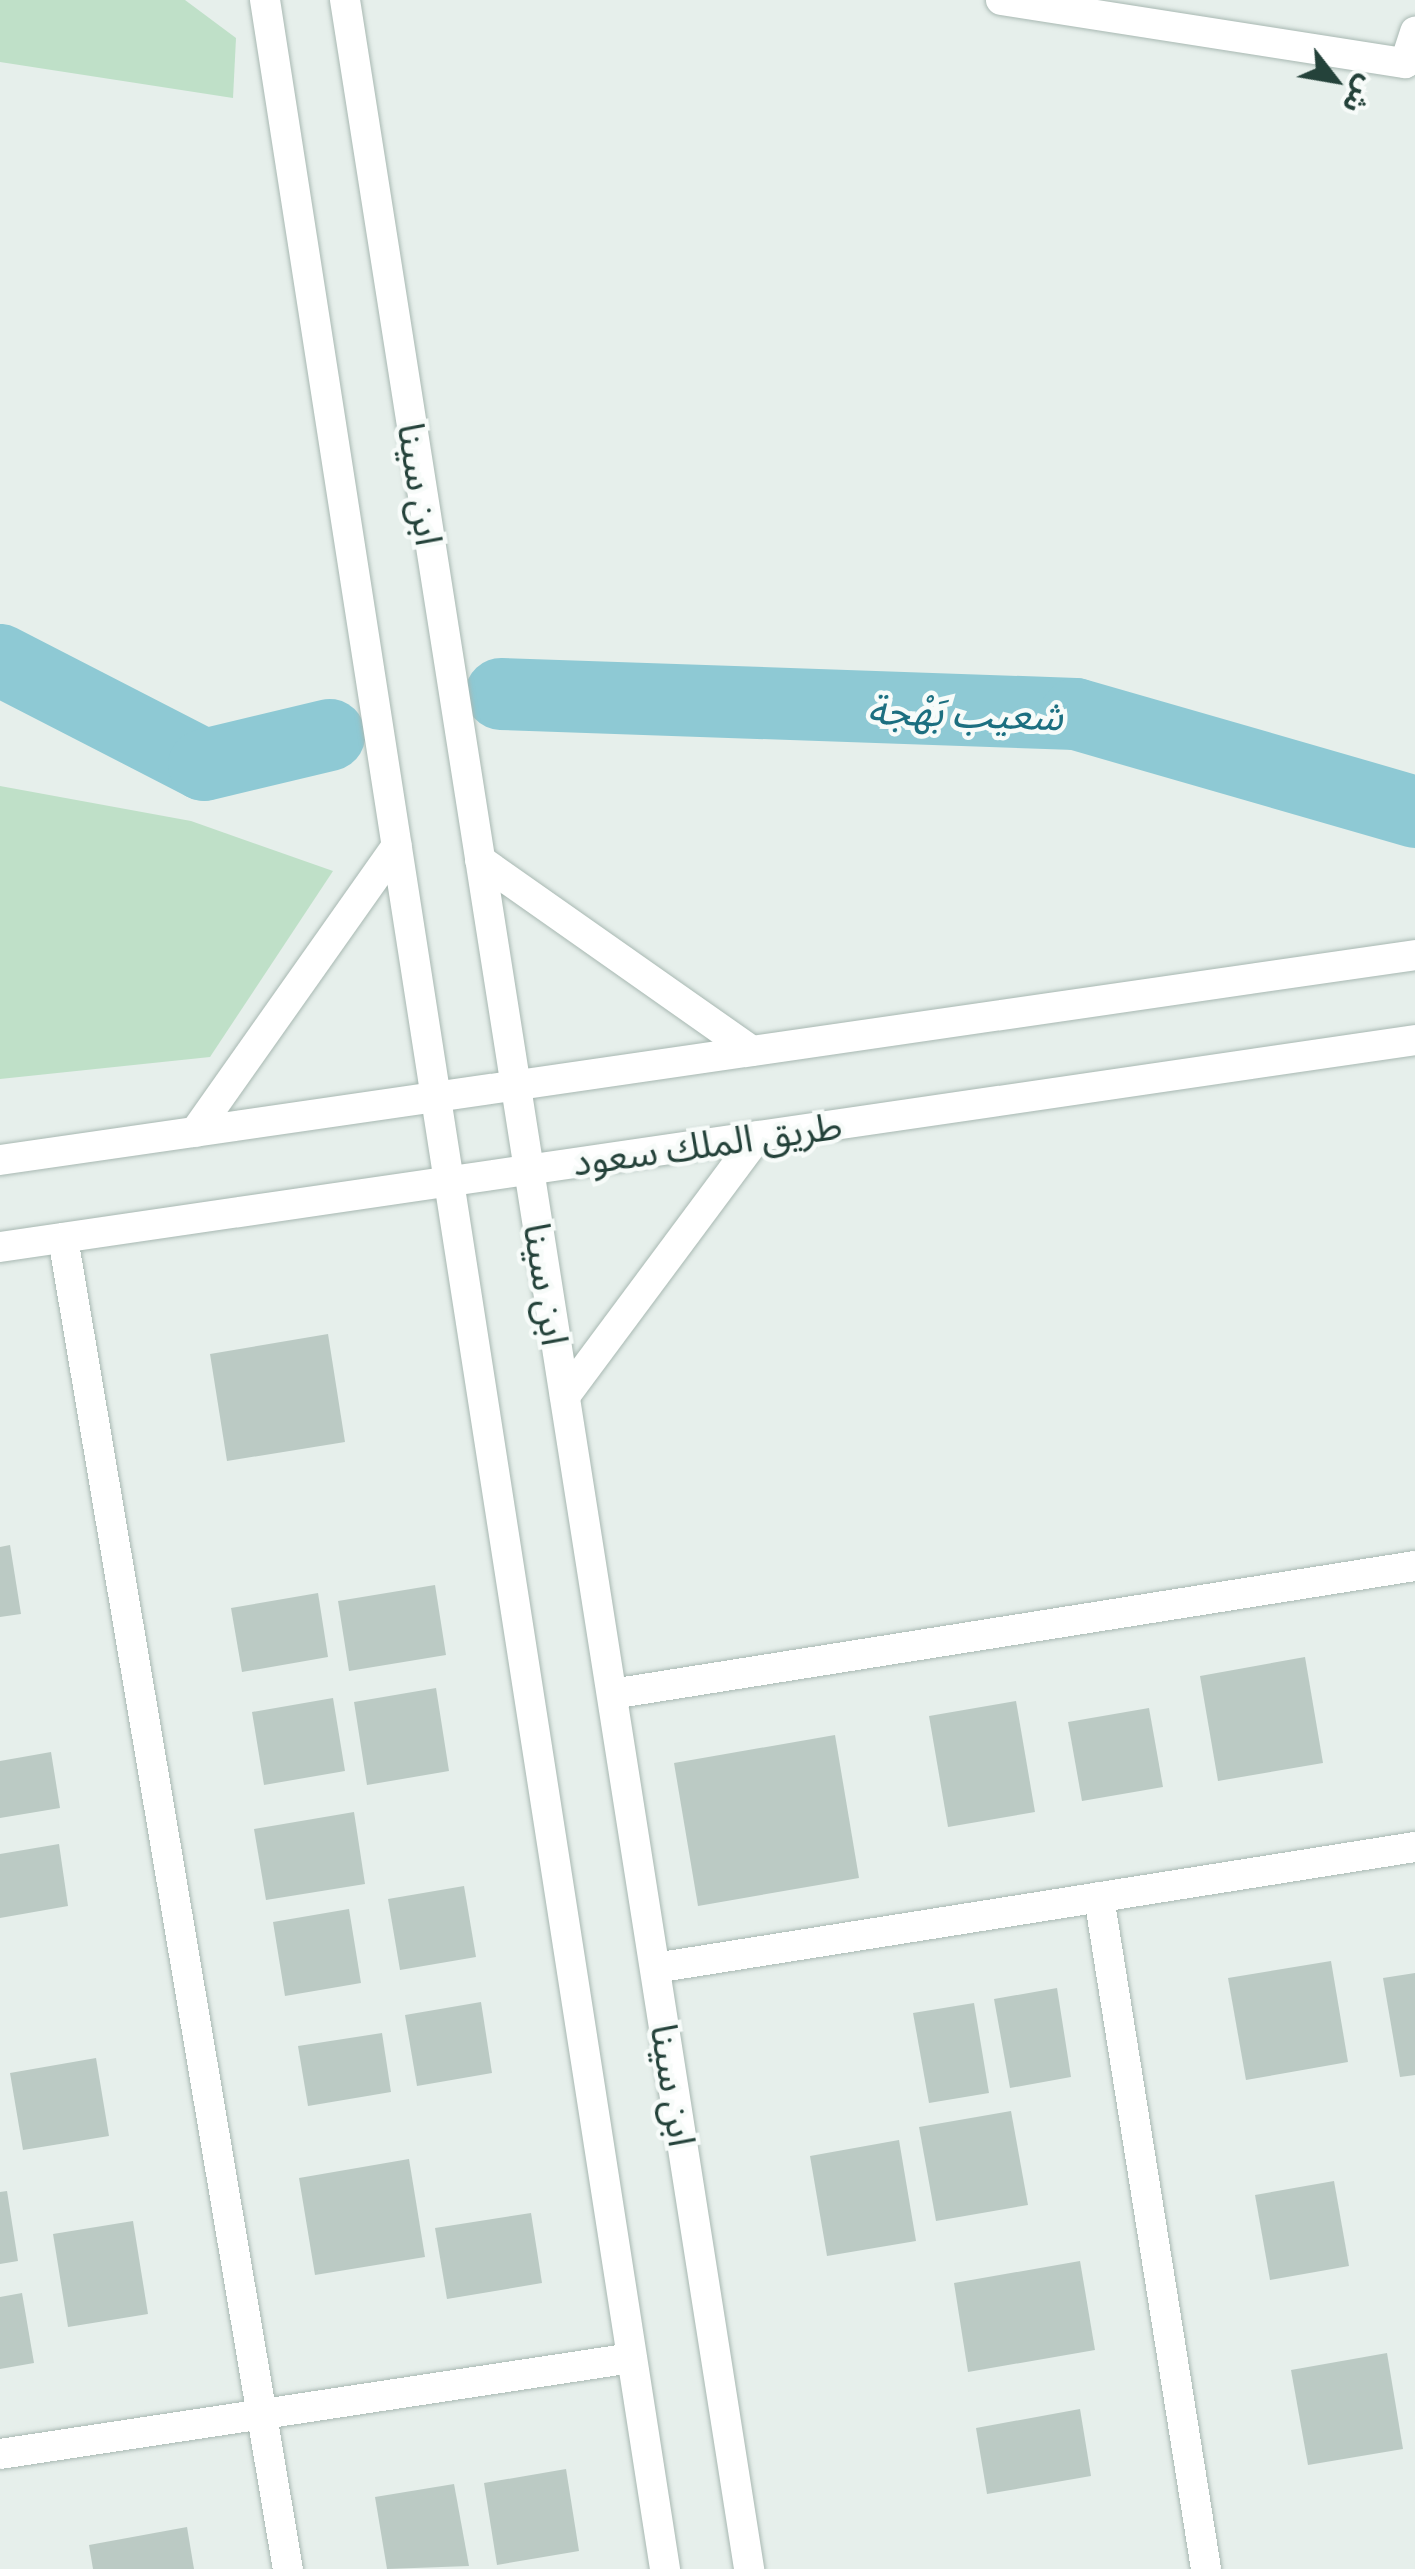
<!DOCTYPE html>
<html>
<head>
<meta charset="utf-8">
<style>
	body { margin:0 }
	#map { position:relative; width:1415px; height:2569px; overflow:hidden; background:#e6efeb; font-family:"Exo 2","Noto Sans Arabic",sans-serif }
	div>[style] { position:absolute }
	.green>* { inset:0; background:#bfe0c8 }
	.river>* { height:72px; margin:-36px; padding:0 36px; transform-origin:36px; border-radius:36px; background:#8ec9d4 }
	.building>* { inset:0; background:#bbcac4 }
	.roads { filter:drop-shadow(0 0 2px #a8b8b2) drop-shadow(0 0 2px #a8b8b2) }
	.minor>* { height:30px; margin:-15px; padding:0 15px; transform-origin:15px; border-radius:15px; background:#fff }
	.tertiary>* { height:30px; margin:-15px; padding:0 15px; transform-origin:15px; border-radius:15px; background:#fff }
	span { translate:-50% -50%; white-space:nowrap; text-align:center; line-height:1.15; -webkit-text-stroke:9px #f7fbf9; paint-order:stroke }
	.street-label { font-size:38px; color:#24423a }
	.water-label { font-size:40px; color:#1c6f80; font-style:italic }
	.north { position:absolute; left:1285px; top:30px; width:100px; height:100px; -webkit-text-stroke:8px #f7fbf9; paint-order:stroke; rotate:121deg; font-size:28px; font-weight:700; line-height:40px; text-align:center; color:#24423a }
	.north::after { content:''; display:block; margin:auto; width:35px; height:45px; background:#24423a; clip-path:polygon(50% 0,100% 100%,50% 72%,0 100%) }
</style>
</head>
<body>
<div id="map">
	<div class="green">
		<div style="clip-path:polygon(0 0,185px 0,236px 38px,233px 98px,0 62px)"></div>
		<div style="clip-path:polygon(0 786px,191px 821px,333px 871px,210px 1057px,0 1079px)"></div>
	</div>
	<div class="river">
		<div style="left:0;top:660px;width:229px;rotate:27.2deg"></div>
		<div style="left:204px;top:765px;width:129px;rotate:-13.5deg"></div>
		<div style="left:501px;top:694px;width:575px;rotate:1.99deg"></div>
		<div style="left:1076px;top:714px;width:353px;rotate:16.1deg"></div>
	</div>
	<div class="building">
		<div style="clip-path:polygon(328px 1334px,345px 1442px,227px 1461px,210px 1354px)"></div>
		<div style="clip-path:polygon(10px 1545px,21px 1614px,0 1617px,0 1547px)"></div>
		<div style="clip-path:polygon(435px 1585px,446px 1655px,349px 1671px,338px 1601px)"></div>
		<div style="clip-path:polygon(318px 1593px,328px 1657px,242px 1672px,231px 1608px)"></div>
		<div style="clip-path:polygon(1305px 1657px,1323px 1763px,1218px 1781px,1200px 1676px)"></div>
		<div style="clip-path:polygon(436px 1688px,449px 1771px,367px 1785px,354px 1702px)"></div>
		<div style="clip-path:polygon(333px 1698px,345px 1771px,264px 1785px,252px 1712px)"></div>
		<div style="clip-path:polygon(1016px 1701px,1035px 1812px,948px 1827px,929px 1716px)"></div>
		<div style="clip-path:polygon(1149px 1708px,1163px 1787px,1082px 1801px,1068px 1722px)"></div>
		<div style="clip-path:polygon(835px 1735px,859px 1878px,698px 1906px,674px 1763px)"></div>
		<div style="clip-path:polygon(51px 1752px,60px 1808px,0 1818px,0 1761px)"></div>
		<div style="clip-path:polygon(354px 1812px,365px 1884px,266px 1900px,254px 1829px)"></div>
		<div style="clip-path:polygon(59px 1844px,68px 1906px,0 1918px,0 1854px)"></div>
		<div style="clip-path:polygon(464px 1886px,476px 1957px,400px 1970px,388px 1899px)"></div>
		<div style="clip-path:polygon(349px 1909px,361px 1983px,285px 1996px,273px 1922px)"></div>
		<div style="clip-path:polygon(1331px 1961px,1348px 2062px,1246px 2080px,1228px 1978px)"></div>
		<div style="clip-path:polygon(1415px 1973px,1415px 2075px,1400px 2077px,1383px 1978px)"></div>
		<div style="clip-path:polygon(1057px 1988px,1071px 2077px,1010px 2088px,994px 1999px)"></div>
		<div style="clip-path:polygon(481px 2002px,492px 2073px,417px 2086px,405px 2015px)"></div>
		<div style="clip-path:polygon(974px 2003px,989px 2093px,929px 2103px,913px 2013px)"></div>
		<div style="clip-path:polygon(382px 2033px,391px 2092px,308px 2106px,298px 2046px)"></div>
		<div style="clip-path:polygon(96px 2058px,109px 2136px,23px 2150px,10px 2073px)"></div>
		<div style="clip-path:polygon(1011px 2111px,1028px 2205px,936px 2221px,919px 2127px)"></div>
		<div style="clip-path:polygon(899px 2140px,916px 2241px,827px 2256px,810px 2156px)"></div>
		<div style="clip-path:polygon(409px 2159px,425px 2257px,315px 2275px,299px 2178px)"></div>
		<div style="clip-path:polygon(1334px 2181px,1349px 2266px,1270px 2280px,1255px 2195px)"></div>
		<div style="clip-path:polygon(7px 2191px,18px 2261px,0 2264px,0 2192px)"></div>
		<div style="clip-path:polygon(531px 2213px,542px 2283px,447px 2299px,435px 2228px)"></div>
		<div style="clip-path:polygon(133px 2221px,148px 2314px,68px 2327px,53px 2234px)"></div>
		<div style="clip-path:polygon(1080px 2261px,1095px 2350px,968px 2372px,954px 2283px)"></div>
		<div style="clip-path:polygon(22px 2293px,34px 2363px,0 2369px,0 2297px)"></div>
		<div style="clip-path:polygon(1387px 2353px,1403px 2449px,1308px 2465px,1291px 2370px)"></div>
		<div style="clip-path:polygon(1080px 2409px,1091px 2476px,987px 2494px,976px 2428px)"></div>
		<div style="clip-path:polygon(566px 2469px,579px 2551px,497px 2565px,484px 2483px)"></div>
		<div style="clip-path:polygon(454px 2484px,469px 2566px,387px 2569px,375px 2497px)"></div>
		<div style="clip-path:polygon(187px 2527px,194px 2569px,93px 2569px,89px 2545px)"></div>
	</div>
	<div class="roads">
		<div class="minor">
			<div style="left:63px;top:1238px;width:1350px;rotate:80.41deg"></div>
			<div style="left:612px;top:1694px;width:813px;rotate:-9.06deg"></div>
			<div style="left:1099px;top:1897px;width:680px;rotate:80.95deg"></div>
			<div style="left:655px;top:1968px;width:770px;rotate:-9.05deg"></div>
			<div style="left:0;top:2454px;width:639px;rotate:-8.64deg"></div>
		</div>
		<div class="tertiary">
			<div style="left:265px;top:0;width:2600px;rotate:81.15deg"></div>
			<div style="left:345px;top:0;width:2601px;rotate:81.06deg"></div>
			<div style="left:1001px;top:0;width:409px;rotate:8.9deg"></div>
			<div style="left:1405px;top:63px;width:33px;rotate:-72deg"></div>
			<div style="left:480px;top:860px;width:332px;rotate:35.1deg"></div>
			<div style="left:195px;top:1132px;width:350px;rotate:-54.8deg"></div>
			<div style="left:0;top:1160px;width:1430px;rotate:-8.24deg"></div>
			<div style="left:0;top:1247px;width:1430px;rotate:-8.32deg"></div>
			<div style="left:565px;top:1396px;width:324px;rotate:-53.4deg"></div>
		</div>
	</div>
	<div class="street-label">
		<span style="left:421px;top:484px;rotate:81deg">ابن سينا</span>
		<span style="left:707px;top:1143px;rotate:-8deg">طريق الملك سعود</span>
		<span style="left:547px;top:1284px;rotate:81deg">ابن سينا</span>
		<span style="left:674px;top:2085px;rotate:81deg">ابن سينا</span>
	</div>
	<div class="water-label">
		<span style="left:965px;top:711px;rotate:2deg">شعيب بَهْجة</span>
	</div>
	<div class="north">ش</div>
</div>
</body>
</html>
